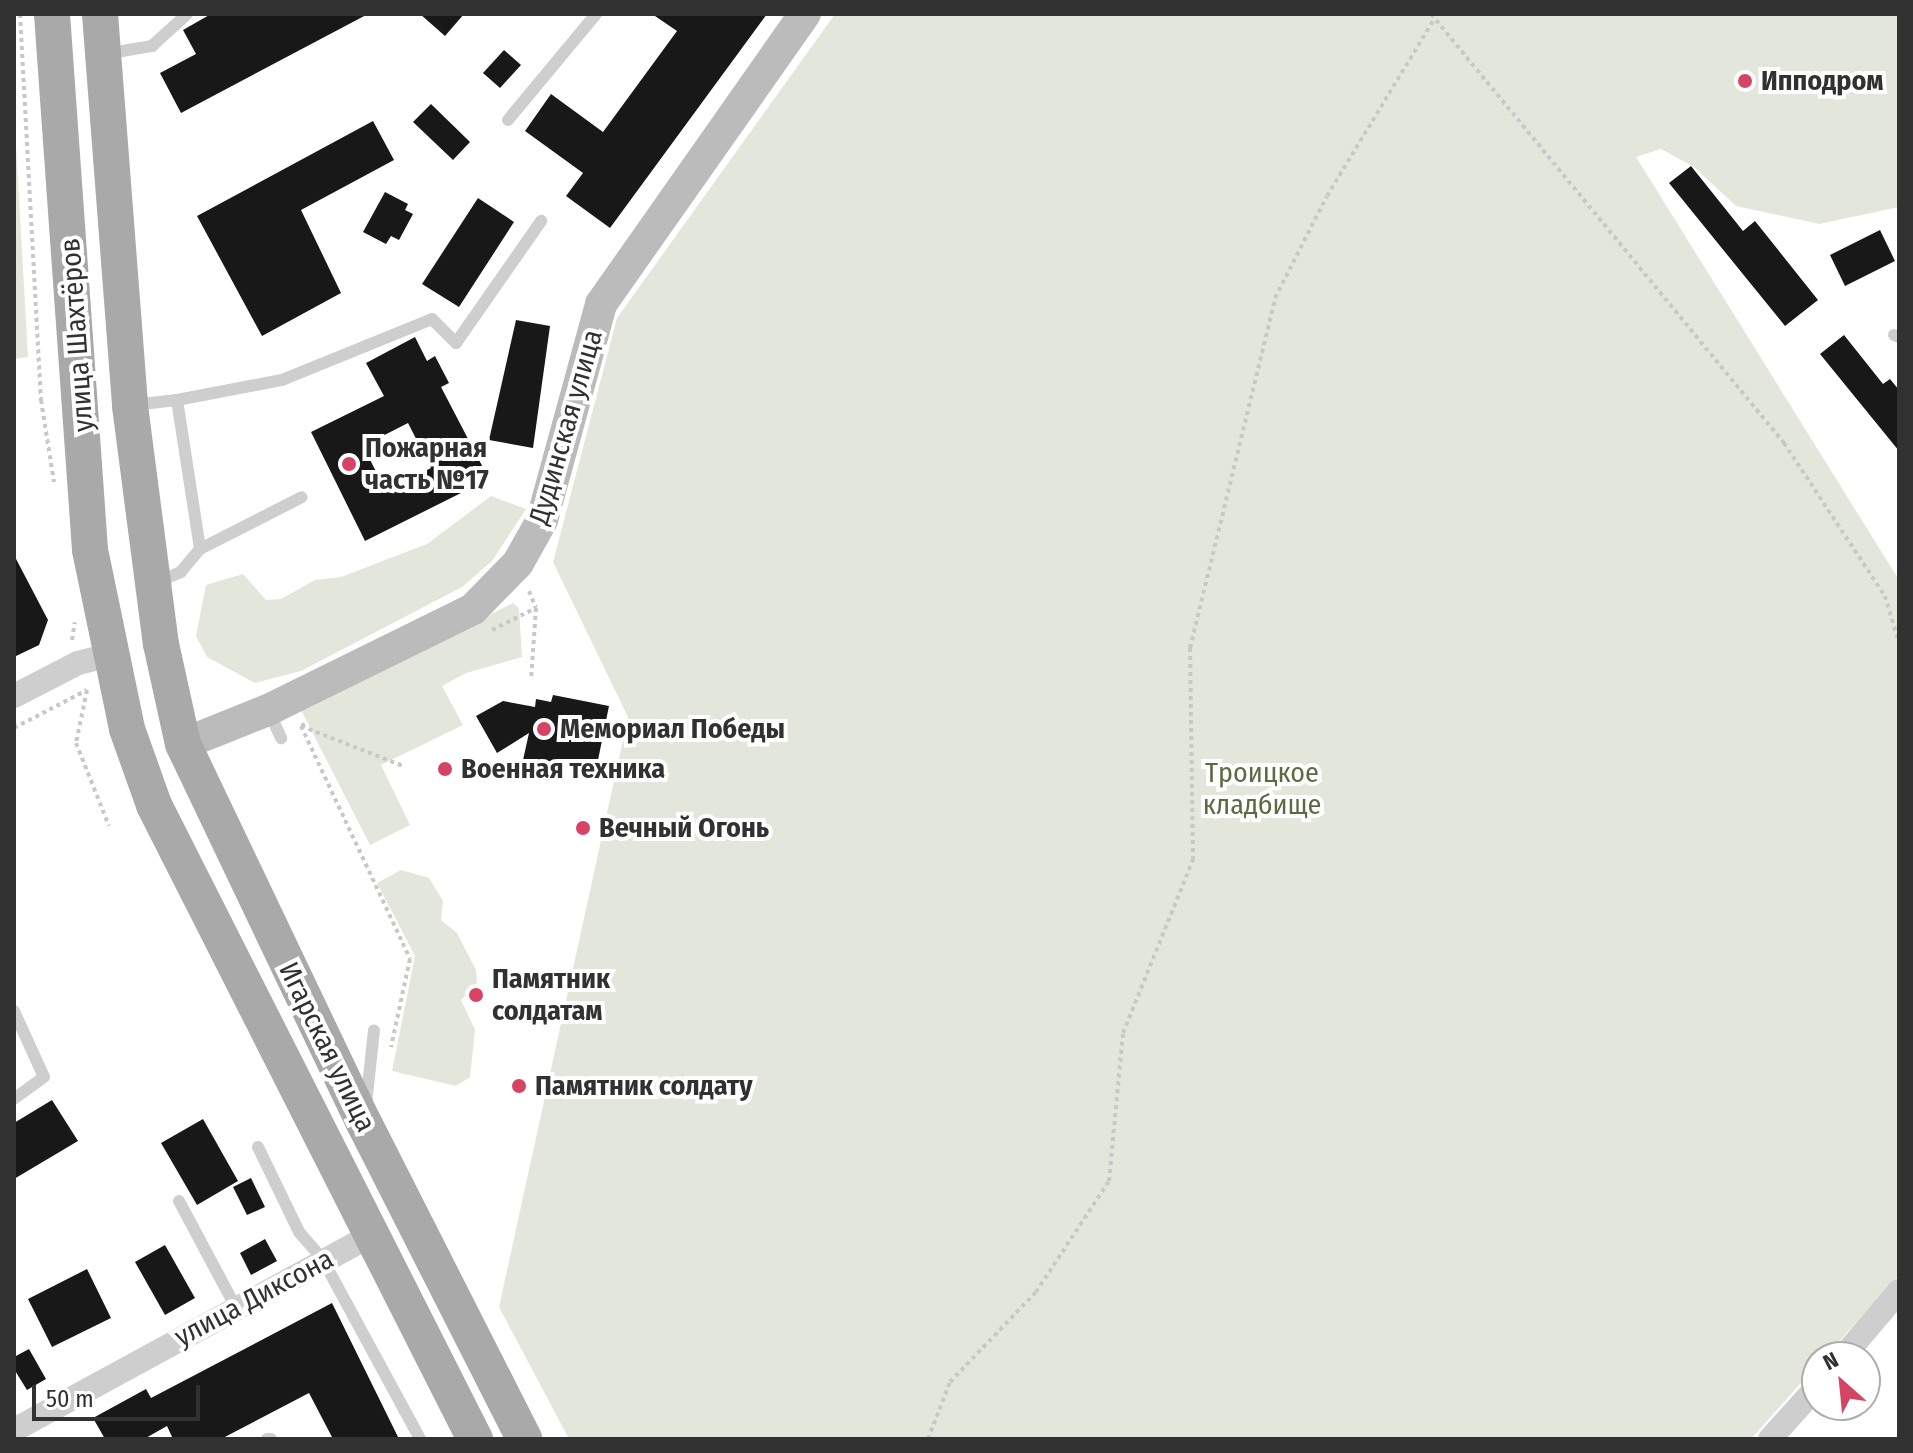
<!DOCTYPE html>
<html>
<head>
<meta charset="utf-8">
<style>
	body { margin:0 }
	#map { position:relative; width:1913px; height:1453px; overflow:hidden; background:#fff; font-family:"Fira Sans Condensed",sans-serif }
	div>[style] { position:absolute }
	.green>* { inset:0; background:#e3e7db }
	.building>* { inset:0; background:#181818 }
	.path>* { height:4px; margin-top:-2px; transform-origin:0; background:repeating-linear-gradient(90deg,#c8c8c8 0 4px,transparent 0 8px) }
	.lane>* { height:12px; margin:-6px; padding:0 6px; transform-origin:6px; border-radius:6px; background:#cecece }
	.street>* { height:24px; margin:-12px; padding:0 12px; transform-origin:12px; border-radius:12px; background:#cecece }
	.secondary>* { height:32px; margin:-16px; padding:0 16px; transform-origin:16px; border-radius:16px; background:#bbb }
	.primary>* { height:36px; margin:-18px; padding:0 18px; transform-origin:18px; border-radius:18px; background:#a9a9a9 }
	.dots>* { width:22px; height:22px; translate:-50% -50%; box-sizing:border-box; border:4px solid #fff; border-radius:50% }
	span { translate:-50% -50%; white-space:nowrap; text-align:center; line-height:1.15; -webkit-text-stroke:8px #fff; paint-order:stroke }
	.poi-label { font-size:28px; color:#313131; font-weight:700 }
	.left { translate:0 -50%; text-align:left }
	.street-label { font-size:28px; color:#313131 }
	.park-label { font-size:28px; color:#5a6a42 }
	.frame { position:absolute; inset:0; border:16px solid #313131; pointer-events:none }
	.north { position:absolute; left:1801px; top:1341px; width:80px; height:80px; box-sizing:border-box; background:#fff; border:2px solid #adadad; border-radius:50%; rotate:333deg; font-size:22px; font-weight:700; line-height:32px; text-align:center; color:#313131 }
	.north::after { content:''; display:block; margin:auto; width:28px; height:36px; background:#d74463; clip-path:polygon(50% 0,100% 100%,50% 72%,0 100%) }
	.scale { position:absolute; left:32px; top:1385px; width:168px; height:36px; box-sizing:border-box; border:4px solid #313131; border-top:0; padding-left:10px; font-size:24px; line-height:28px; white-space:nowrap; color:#313131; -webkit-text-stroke:6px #fff; paint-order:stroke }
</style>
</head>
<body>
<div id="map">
	<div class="green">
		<div style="clip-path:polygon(835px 14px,1899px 14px,1899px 207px,1819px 224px,1736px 206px,1694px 167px,1661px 149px,1636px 157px,1899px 580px,1899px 1275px,1825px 1357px,1817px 1357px,1817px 1365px,1751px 1439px,569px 1439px,499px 1307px,628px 717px,553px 562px,617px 318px)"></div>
		<div style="clip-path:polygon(14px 109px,28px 357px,14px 359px)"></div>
		<div style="clip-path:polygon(491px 496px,526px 509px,492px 561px,462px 587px,301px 671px,255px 683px,207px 657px,196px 636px,206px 585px,243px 574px,266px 600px,281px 599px,315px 580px,341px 577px,427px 544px)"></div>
		<div style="clip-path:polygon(513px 603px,519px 608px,522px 657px,466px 673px,442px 686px,463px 725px,381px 765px,410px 825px,370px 845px,301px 710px)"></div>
		<div style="clip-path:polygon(401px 870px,429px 878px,443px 901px,441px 920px,457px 933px,476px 970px,477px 983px,461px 1000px,475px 1030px,470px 1077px,456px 1086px,392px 1071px,415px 956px,377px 883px)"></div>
	</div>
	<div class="building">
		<div style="clip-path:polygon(211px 14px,368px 14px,181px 113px,160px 73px,196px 54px,183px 30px)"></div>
		<div style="clip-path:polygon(420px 14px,464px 14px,445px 36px)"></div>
		<div style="clip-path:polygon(652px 14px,767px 14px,610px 228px,566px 196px,583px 173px,525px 131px,551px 94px,603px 132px,677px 31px)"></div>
		<div style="clip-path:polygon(504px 50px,521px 65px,500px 88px,483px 73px)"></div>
		<div style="clip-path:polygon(431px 104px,470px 142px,453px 160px,413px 122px)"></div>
		<div style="clip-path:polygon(373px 121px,394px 160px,301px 210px,341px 293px,262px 336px,197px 216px)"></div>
		<div style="clip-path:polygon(1691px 166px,1743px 231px,1755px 221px,1818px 300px,1785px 326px,1669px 183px)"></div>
		<div style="clip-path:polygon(385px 192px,408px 204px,405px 210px,413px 214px,399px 240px,391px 236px,386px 244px,363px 232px)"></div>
		<div style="clip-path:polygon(478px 198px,514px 222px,459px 307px,422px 284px)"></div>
		<div style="clip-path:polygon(1880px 230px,1895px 261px,1845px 286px,1830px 255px)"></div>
		<div style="clip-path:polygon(516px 320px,550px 326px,533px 448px,489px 440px)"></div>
		<div style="clip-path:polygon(1844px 335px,1883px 384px,1890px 379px,1899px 390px,1899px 451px,1820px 354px)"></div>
		<div style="clip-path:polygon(evenodd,415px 337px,427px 361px,435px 356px,449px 383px,441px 387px,489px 479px,365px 541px,311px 432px,384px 396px,366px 363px,415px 337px,408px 423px,431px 468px,386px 491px,363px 446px,408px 423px)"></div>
		<div style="clip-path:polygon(14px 555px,48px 620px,39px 645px,14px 657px)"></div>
		<div style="clip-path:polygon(553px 695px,609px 706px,597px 765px,574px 761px,572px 770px,523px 760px,529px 733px,497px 753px,476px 716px,503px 701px,535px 707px,536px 699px,551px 702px)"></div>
		<div style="clip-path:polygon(52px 1100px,78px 1141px,14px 1179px,14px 1123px)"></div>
		<div style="clip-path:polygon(203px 1119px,238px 1181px,197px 1205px,161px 1143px)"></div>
		<div style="clip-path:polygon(251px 1178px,265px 1207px,247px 1215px,233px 1187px)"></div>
		<div style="clip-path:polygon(265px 1239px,277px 1261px,251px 1275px,240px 1253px)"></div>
		<div style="clip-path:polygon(165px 1245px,195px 1298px,165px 1315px,135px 1262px)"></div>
		<div style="clip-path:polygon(87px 1269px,111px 1318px,52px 1347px,28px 1299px)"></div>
		<div style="clip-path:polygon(332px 1303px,399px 1439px,333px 1439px,309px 1393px,221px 1439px,173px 1439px,167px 1426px,144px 1439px,105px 1439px,93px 1418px,146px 1389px,151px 1398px)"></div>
		<div style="clip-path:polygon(29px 1349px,46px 1379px,27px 1390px,14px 1369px,14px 1357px)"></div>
	</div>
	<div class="path">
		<div style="left:20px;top:14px;width:387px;rotate:86.9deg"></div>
		<div style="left:41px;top:400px;width:83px;rotate:81deg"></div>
		<div style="left:1431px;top:14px;width:556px;rotate:50.55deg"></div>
		<div style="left:1784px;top:443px;width:183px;rotate:56.6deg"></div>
		<div style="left:1885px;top:596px;width:49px;rotate:73.4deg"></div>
		<div style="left:529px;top:591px;width:18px;rotate:68deg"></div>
		<div style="left:536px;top:608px;width:71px;rotate:94deg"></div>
		<div style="left:492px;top:630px;width:49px;rotate:-26.6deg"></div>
		<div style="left:72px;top:640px;width:18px;rotate:-81deg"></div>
		<div style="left:305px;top:724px;width:4px;rotate:153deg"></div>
		<div style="left:301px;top:726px;width:257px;rotate:64.9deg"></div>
		<div style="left:410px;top:959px;width:90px;rotate:102.2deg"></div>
		<div style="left:301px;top:726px;width:110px;rotate:21.4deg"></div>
		<div style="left:14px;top:728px;width:82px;rotate:-27.5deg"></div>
		<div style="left:87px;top:690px;width:54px;rotate:101.7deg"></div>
		<div style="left:76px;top:743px;width:89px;rotate:68.3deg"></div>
		<div style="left:928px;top:1439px;width:61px;rotate:-68.9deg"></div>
		<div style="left:950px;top:1382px;width:124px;rotate:-46.3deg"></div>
		<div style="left:1036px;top:1292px;width:133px;rotate:-56.7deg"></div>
		<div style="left:1109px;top:1181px;width:149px;rotate:-84.6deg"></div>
		<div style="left:1123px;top:1033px;width:187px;rotate:-68deg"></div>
		<div style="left:1193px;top:860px;width:212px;rotate:-90.8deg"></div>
		<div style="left:1190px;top:648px;width:360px;rotate:-76.3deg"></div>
		<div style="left:1275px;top:298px;width:114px;rotate:-63deg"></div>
		<div style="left:1327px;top:196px;width:208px;rotate:-58.8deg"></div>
	</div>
	<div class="lane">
		<div style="left:105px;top:54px;width:48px;rotate:-9.7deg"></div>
		<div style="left:152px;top:46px;width:47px;rotate:-42.4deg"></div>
		<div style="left:508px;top:120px;width:138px;rotate:-50.3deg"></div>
		<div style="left:1894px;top:335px;width:5px;rotate:22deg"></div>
		<div style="left:177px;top:400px;width:107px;rotate:-10.8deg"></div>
		<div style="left:282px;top:380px;width:162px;rotate:-22.1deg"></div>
		<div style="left:432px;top:319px;width:34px;rotate:45deg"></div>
		<div style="left:456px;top:343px;width:149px;rotate:-55.1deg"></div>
		<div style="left:133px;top:405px;width:44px;rotate:-6.5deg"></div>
		<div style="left:177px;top:400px;width:151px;rotate:81.2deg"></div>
		<div style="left:200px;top:549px;width:30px;rotate:130deg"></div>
		<div style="left:181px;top:572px;width:28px;rotate:157deg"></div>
		<div style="left:200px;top:549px;width:114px;rotate:-27deg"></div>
		<div style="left:269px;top:712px;width:29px;rotate:65deg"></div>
		<div style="left:14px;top:1011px;width:72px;rotate:65.6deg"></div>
		<div style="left:44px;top:1077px;width:37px;rotate:144deg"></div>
		<div style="left:366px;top:1104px;width:74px;rotate:-83.8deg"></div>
		<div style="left:258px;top:1147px;width:94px;rotate:64.2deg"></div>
		<div style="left:299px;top:1232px;width:37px;rotate:49deg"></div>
		<div style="left:323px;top:1260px;width:204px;rotate:61.5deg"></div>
		<div style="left:179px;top:1201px;width:119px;rotate:61.9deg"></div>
		<div style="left:267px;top:1439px;width:4px"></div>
	</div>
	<div class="street">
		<div style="left:14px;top:696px;width:72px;rotate:-27.3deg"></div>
		<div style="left:78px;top:663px;width:33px;rotate:-14deg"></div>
		<div style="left:1843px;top:1357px;width:87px;rotate:-49.7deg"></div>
		<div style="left:14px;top:1430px;width:405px;rotate:-28.6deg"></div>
		<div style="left:1770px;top:1439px;width:70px;rotate:-47.9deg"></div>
	</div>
	<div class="secondary">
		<div style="left:183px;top:744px;width:92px;rotate:-21.8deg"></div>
		<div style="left:268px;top:710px;width:229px;rotate:-26.2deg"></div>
		<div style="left:473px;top:609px;width:64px;rotate:-45.6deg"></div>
		<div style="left:518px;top:563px;width:49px;rotate:-60.8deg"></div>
		<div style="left:542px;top:520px;width:224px;rotate:-74.7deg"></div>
		<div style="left:601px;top:304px;width:355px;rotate:-54.9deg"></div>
	</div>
	<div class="primary">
		<div style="left:52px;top:14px;width:537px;rotate:85.94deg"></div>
		<div style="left:90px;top:550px;width:183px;rotate:78.3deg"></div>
		<div style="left:127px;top:729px;width:81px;rotate:70.4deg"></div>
		<div style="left:154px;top:805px;width:711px;rotate:63.15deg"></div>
		<div style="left:100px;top:14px;width:393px;rotate:85.6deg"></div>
		<div style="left:130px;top:406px;width:240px;rotate:82.6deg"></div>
		<div style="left:161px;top:644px;width:102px;rotate:77.6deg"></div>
		<div style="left:183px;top:744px;width:420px;rotate:64.5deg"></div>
		<div style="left:364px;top:1123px;width:354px;rotate:63.1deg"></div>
	</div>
	<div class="dots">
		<div style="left:1745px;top:81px;background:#d74463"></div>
		<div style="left:349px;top:464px;background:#d74463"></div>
		<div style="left:544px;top:729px;background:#d74463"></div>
		<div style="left:445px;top:769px;background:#d74463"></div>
		<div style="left:583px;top:828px;background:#d74463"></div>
		<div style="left:476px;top:995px;background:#d74463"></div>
		<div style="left:519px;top:1086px;background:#d74463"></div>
	</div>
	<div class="poi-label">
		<span class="left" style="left:1761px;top:81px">Ипподром</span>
		<span class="left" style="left:365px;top:464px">Пожарная<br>часть №17</span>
		<span class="left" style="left:560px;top:729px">Мемориал Победы</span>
		<span class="left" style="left:461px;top:769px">Военная техника</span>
		<span class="left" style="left:599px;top:828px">Вечный Огонь</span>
		<span class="left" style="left:492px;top:995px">Памятник<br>солдатам</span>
		<span class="left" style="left:535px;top:1086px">Памятник солдату</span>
	</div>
	<div class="street-label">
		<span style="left:77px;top:335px;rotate:-94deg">улица Шахтёров</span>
		<span style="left:566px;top:427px;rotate:-74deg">Дудинская улица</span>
		<span style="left:327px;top:1047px;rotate:64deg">Игарская улица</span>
		<span style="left:254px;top:1298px;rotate:-28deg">улица Диксона</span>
	</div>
	<div class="park-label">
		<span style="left:1262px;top:789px">Троицкое<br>кладбище</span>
	</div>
	<div class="frame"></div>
	<div class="north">N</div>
	<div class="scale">50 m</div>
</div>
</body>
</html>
